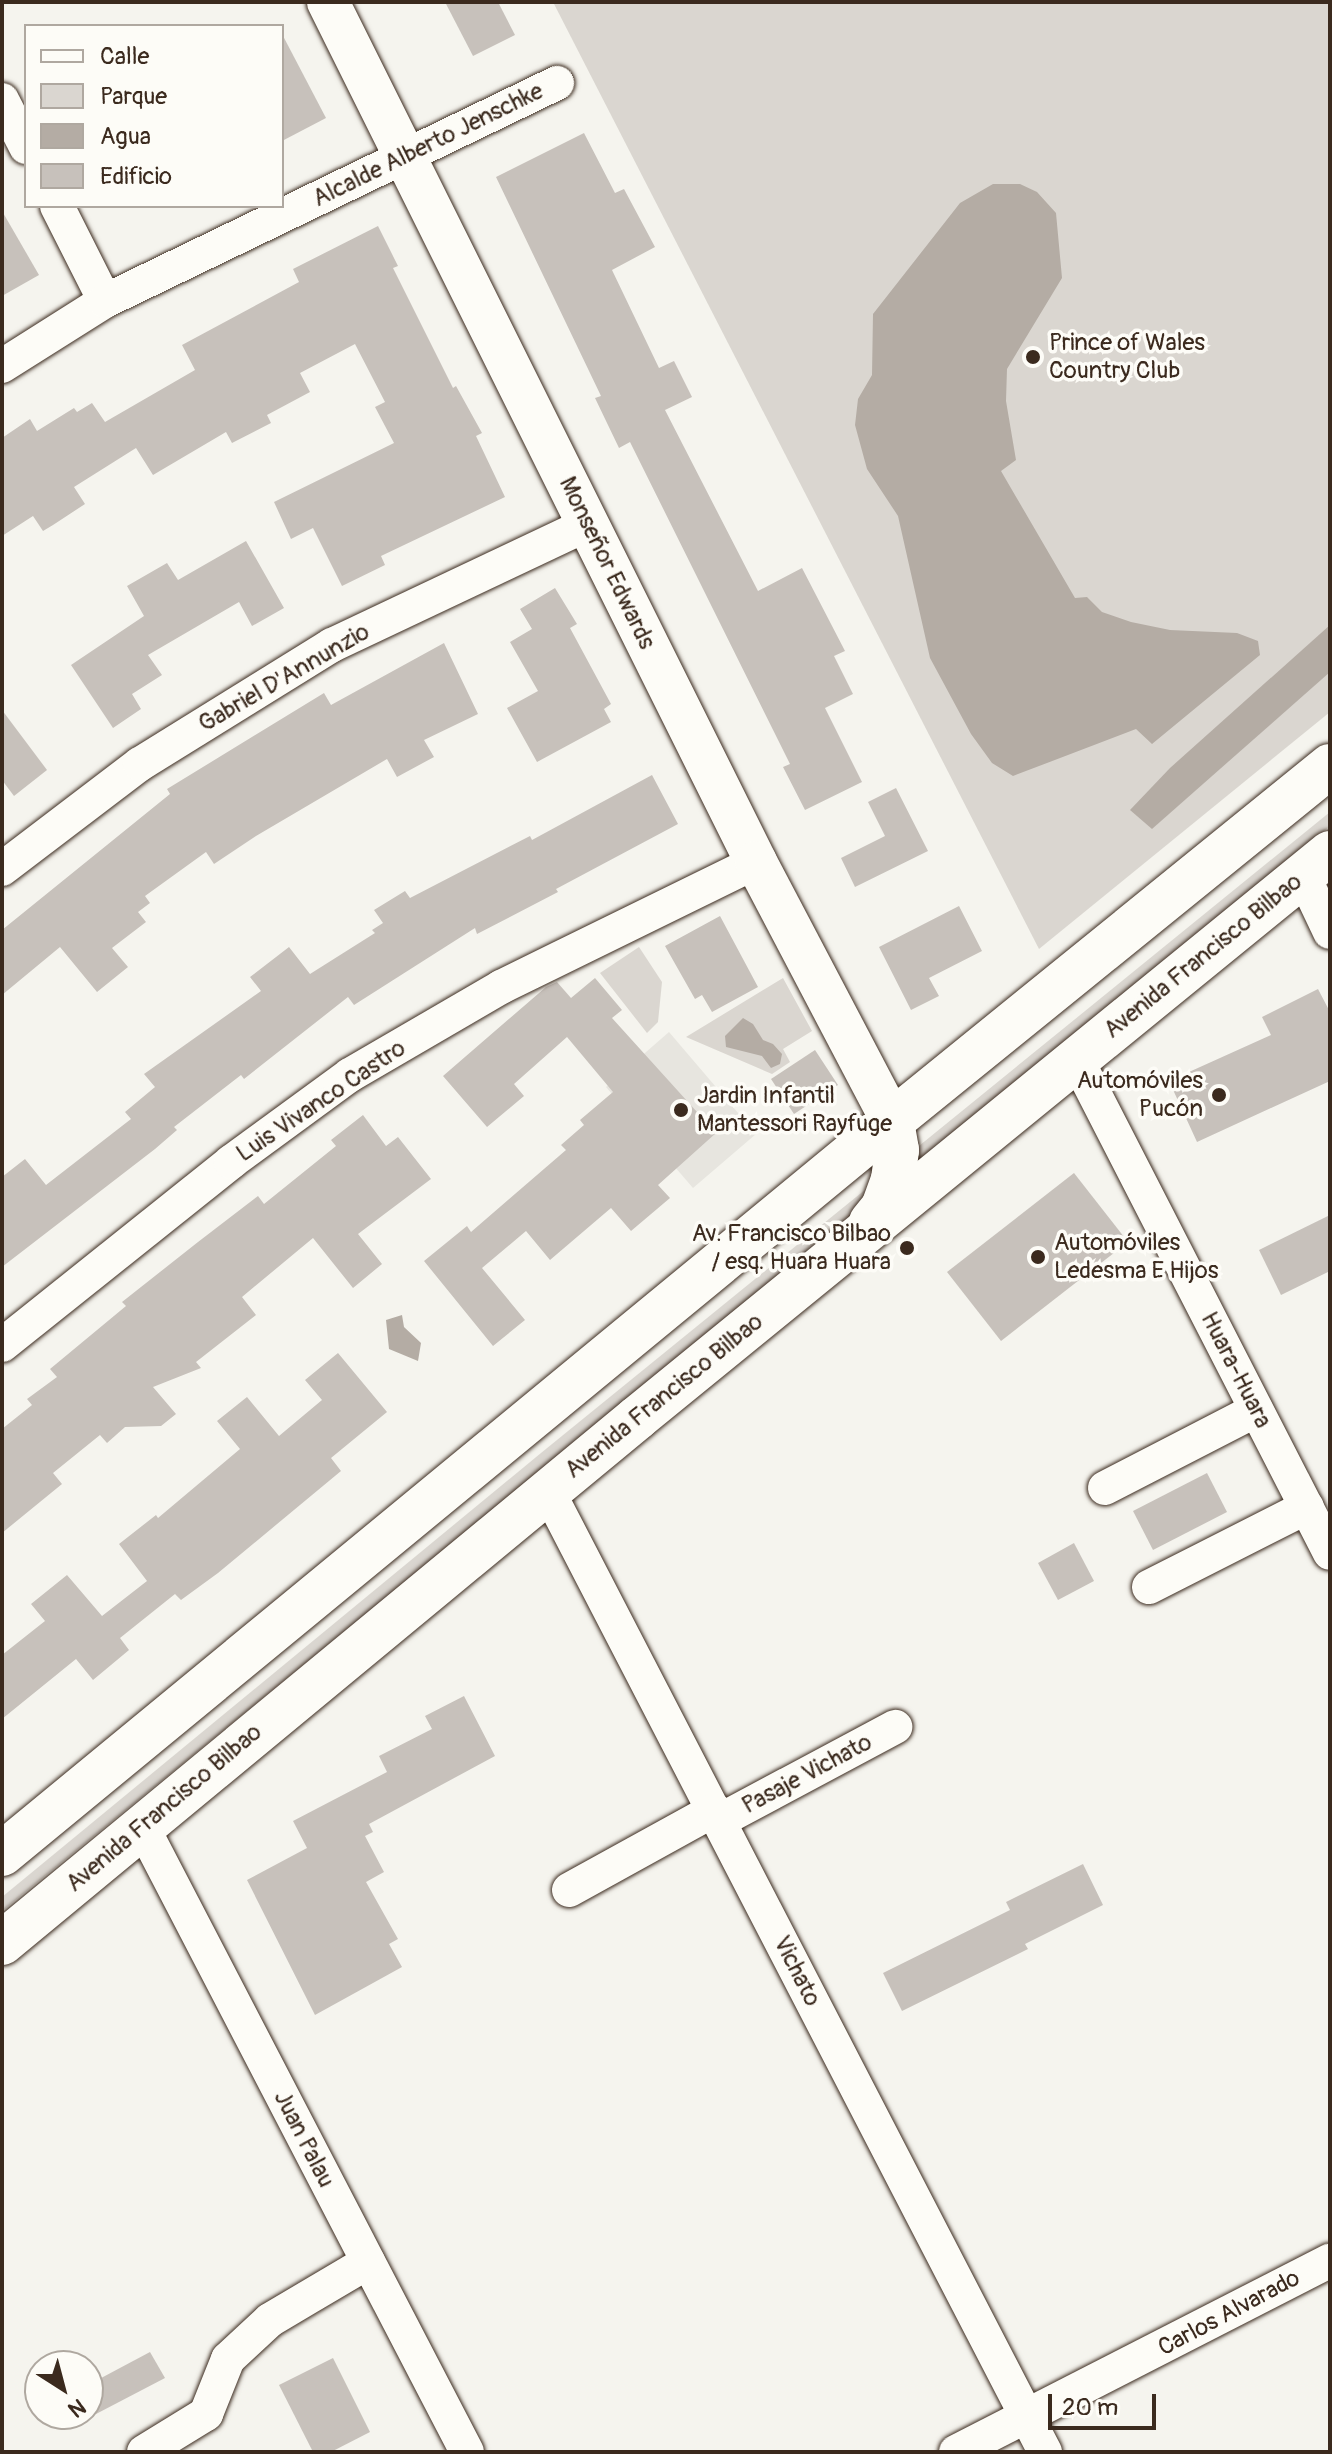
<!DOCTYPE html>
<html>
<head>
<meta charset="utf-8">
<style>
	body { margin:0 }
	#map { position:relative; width:1332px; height:2454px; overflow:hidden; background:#f5f4ee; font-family:Pangolin,sans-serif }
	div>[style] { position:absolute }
	.built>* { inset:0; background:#e7e5df }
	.green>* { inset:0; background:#dad6d0 }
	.water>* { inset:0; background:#b4aca4 }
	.building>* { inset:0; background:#c7c1bb }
	.roads { filter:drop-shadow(0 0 2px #3b2a1e) drop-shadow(0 0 2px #3b2a1e) }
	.minor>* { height:34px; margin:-17px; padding:0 17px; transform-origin:17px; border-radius:17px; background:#fdfcf7 }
	.tertiary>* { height:42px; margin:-21px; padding:0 21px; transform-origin:21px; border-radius:21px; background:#fdfcf7 }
	.primary>* { height:44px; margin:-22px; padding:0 22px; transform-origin:22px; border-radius:22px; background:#fdfcf7 }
	.dots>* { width:22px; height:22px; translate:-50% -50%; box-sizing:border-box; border:4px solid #fdfcf7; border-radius:50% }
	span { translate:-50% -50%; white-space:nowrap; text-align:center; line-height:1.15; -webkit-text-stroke:7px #fdfcf7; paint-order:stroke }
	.street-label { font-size:24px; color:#3b2a1e }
	.poi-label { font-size:24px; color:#3b2a1e }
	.left { translate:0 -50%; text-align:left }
	.right { translate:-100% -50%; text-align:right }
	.frame { position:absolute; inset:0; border:4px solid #3b2a1e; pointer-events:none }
	.legend { position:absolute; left:24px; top:24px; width:260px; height:184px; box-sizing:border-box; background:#fdfcf7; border:2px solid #afa8a0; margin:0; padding:10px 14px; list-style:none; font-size:24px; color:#3b2a1e }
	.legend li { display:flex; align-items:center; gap:16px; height:40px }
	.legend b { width:40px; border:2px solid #afa8a0 }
	.north { position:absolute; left:24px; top:2350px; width:80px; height:80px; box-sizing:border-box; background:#fdfcf7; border:2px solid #afa8a0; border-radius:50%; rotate:144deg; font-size:22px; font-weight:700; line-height:32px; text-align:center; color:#3b2a1e }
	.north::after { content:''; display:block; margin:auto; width:28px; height:36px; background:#3b2a1e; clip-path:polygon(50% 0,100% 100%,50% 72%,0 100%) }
	.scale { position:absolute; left:1048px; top:2394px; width:108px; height:36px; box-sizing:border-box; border:4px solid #3b2a1e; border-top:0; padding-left:10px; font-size:24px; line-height:28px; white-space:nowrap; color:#3b2a1e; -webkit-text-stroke:6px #fdfcf7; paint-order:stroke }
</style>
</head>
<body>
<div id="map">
	<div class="built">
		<div style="clip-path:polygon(669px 1032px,756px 1134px,693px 1188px,606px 1087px)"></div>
	</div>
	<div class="green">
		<div style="clip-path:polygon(553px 2px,1330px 2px,1330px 712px,1039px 949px)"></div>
		<div style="clip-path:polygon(1330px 812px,1330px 826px,2px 1911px,2px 1897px,541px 1453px)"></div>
		<div style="clip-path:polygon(639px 947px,662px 982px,658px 1022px,647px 1033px,600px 973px)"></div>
		<div style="clip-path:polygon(783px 978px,812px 1031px,783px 1049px,790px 1062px,772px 1074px,686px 1037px)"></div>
	</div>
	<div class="water">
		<div style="clip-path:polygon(993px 184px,1020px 184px,1037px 192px,1056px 213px,1062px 278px,1007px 369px,1006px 401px,1016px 460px,1001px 471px,1075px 598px,1087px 597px,1102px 612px,1131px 622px,1170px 630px,1237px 633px,1258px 641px,1260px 655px,1152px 744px,1136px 729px,1013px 776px,992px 763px,971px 734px,930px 658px,898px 516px,867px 469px,855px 425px,858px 399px,872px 375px,873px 314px,960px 203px)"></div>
		<div style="clip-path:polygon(1330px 625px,1330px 672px,1152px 829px,1130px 810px,1170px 768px)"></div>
		<div style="clip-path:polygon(743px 1018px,753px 1024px,763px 1040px,773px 1044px,782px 1054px,780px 1064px,771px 1068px,762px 1056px,726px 1047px,725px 1036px)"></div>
		<div style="clip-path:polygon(402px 1315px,404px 1327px,421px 1343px,418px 1361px,389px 1349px,386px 1320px)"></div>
	</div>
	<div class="building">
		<div style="clip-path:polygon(445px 2px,498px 2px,515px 35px,473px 56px)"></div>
		<div style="clip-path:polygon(282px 34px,326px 118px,282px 141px)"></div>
		<div style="clip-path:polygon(584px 133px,615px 193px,624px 189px,655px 247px,612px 270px,659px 368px,674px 361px,692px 397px,665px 410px,758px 591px,802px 568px,845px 651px,834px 656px,853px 694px,825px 708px,862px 782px,805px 810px,783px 767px,790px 764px,630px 442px,619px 448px,595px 398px,601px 396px,496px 177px)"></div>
		<div style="clip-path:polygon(2px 211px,39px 275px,2px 296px)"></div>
		<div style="clip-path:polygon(378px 226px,398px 266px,393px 268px,453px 388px,456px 386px,482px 433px,476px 436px,505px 497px,381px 556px,385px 565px,342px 586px,313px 528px,291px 539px,274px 502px,394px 443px,375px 407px,385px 402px,355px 344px,300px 373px,310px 392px,267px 415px,271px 423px,232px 443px,226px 432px,153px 475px,136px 448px,74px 487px,85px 504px,53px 525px,43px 531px,33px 516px,2px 536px,2px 438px,30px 419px,37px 431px,74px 408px,77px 412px,92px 403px,105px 422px,195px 370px,182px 345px,299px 282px,293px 269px)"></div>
		<div style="clip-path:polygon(246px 541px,284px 608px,252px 626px,239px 602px,148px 655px,162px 675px,132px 694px,141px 709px,113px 728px,71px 665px,144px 616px,127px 586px,167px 563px,178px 580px)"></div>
		<div style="clip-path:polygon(555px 588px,577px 624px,570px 628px,611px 704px,604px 709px,611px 722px,537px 762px,507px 708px,538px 691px,510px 642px,532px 629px,520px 609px)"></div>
		<div style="clip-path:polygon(444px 643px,478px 714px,424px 740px,434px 757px,397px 777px,387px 759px,256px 836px,214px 864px,206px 852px,145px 896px,150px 903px,138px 912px,146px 922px,112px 948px,128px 967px,97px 992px,60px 947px,2px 995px,2px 930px,170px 794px,167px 789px,324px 693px,331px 705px)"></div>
		<div style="clip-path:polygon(2px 710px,47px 770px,14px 796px,2px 780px)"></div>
		<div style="clip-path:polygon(652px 775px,678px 824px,556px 889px,558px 892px,477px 934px,475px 928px,354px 1005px,348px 997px,244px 1079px,241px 1075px,174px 1127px,177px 1130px,155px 1149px,2px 1267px,2px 1177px,25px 1159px,46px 1185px,131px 1119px,125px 1112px,155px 1087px,144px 1074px,261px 991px,250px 977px,289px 947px,310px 974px,375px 933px,372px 930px,383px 923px,374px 910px,405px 891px,410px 898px,530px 836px,532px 840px)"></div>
		<div style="clip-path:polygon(896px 788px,928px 851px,855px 887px,841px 858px,885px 836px,868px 802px)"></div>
		<div style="clip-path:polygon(959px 906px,982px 951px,929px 978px,939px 996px,911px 1010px,879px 947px)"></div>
		<div style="clip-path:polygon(720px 916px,758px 987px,712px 1012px,702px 995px,695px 999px,665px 946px)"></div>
		<div style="clip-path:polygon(595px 978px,622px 1010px,612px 1018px,716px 1133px,658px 1185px,670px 1198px,631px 1231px,611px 1208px,550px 1260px,526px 1231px,482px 1268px,525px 1320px,493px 1346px,424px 1261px,467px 1226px,471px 1232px,566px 1150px,561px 1145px,584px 1125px,580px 1120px,613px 1092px,567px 1037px,514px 1084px,524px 1096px,487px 1127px,443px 1076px,546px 987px,557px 982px,571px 998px)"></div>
		<div style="clip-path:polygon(1318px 989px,1330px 1012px,1330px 1081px,1197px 1142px,1169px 1081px,1271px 1035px,1262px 1017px)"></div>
		<div style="clip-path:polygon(815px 1050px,838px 1085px,794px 1114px,771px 1079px)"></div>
		<div style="clip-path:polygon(363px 1115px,386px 1146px,398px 1137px,431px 1179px,358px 1234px,382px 1264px,353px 1288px,313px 1238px,242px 1297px,256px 1315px,196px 1362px,201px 1368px,153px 1387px,176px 1414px,161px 1426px,125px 1427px,107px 1443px,100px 1435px,53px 1473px,62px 1484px,2px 1533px,2px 1429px,32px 1405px,27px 1399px,57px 1377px,50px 1369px,126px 1306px,122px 1302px,198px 1242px,258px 1196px,264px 1204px,336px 1146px,331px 1140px)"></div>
		<div style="clip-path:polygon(1074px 1173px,1128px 1242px,1001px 1341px,947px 1272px)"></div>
		<div style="clip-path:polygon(1330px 1215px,1330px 1271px,1281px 1295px,1259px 1250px)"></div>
		<div style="clip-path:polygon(338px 1353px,387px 1412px,331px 1458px,341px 1471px,218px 1573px,181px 1600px,175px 1594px,120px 1638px,129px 1650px,93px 1680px,76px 1659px,2px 1719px,2px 1655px,45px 1621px,31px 1604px,67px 1575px,102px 1616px,147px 1581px,119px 1544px,156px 1515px,158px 1518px,240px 1449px,217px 1421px,247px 1397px,279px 1436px,322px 1400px,305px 1380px)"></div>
		<div style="clip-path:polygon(1207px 1473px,1227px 1512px,1153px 1550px,1133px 1511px)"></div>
		<div style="clip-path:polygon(1074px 1543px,1094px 1581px,1058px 1600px,1038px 1563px)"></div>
		<div style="clip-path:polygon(464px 1696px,495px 1756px,369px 1824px,373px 1832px,365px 1836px,384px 1872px,366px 1882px,398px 1939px,389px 1944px,402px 1967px,315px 2015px,247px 1880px,307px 1848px,293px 1821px,387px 1772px,379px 1756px,432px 1729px,425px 1716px)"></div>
		<div style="clip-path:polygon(1083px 1864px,1103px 1905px,1025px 1944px,1028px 1949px,902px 2011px,883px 1973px,1010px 1910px,1006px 1902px)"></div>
		<div style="clip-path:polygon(150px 2352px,165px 2378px,96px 2414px,88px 2399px,88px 2385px)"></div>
		<div style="clip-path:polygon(333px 2358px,370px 2432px,331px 2452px,313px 2452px,279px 2385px)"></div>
	</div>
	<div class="roads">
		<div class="minor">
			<div style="left:2px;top:100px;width:53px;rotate:62.9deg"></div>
			<div style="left:57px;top:206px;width:106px;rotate:63.2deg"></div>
			<div style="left:2px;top:366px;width:122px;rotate:-32.3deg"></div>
			<div style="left:105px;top:301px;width:502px;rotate:-25.75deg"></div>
			<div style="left:2px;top:869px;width:173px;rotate:-37.3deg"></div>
			<div style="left:140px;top:764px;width:226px;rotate:-31.8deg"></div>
			<div style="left:332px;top:645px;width:283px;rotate:-25.3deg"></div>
			<div style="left:1303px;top:875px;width:63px;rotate:64.7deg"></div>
			<div style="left:1076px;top:1058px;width:556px;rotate:62.84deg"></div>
			<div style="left:2px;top:1345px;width:293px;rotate:-38.6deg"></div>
			<div style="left:231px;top:1162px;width:147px;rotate:-36.2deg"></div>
			<div style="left:350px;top:1075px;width:175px;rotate:-30.2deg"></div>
			<div style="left:501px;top:987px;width:284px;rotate:-26.1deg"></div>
			<div style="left:1105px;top:1488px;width:170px;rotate:-27.3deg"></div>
			<div style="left:548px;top:1491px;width:1082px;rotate:62.65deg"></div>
			<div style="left:1149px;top:1587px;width:177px;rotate:-26.9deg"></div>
			<div style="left:719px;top:1821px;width:200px;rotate:-28.1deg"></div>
			<div style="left:142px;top:1826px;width:705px;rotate:62.56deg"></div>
			<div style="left:569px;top:1890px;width:166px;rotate:-28.9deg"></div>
			<div style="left:144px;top:2452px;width:73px;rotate:-31.5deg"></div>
			<div style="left:206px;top:2414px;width:59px;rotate:-68.2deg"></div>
			<div style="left:228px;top:2359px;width:57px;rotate:-42.9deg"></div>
			<div style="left:270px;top:2320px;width:114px;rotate:-30.6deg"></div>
			<div style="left:956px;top:2452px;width:420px;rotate:-27.1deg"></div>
		</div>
		<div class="tertiary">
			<div style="left:328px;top:2px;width:961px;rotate:63.54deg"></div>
			<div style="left:756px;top:862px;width:293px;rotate:62.3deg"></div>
		</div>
		<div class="primary">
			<div style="left:871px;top:1222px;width:19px;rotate:-51deg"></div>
			<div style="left:883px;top:1207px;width:30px;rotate:-70deg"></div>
			<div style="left:893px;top:1179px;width:29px;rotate:-82deg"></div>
			<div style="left:897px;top:1150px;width:29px;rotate:-100deg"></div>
			<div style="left:2px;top:1854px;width:1153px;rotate:-39.47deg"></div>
			<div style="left:892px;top:1121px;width:564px;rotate:-39.02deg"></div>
			<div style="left:2px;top:1943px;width:824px;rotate:-39.58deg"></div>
			<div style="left:637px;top:1418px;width:894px;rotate:-39.19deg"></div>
		</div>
	</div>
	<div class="dots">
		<div style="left:1033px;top:357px;background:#3b2a1e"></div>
		<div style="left:1219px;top:1095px;background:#3b2a1e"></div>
		<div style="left:681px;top:1110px;background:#3b2a1e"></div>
		<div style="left:907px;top:1248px;background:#3b2a1e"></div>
		<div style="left:1038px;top:1257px;background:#3b2a1e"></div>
	</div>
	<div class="street-label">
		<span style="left:428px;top:145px;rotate:-26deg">Alcalde Alberto Jenschke</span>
		<span style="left:607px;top:563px;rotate:64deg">Monseñor Edwards</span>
		<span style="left:284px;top:678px;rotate:-30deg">Gabriel D'Annunzio</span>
		<span style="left:1203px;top:956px;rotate:-39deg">Avenida Francisco Bilbao</span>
		<span style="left:321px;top:1101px;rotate:-34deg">Luis Vivanco Castro</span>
		<span style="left:1236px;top:1370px;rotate:63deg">Huara-Huara</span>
		<span style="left:664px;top:1396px;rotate:-39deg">Avenida Francisco Bilbao</span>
		<span style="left:807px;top:1774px;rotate:-28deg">Pasaje Vichato</span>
		<span style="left:164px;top:1808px;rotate:-40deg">Avenida Francisco Bilbao</span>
		<span style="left:797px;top:1971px;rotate:63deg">Vichato</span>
		<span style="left:304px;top:2139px;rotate:63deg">Juan Palau</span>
		<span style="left:1229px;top:2313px;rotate:-28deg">Carlos Alvarado</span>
	</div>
	<div class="poi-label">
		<span class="left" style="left:1049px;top:357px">Prince of Wales<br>Country Club</span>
		<span class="right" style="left:1203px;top:1095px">Automóviles<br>Pucón</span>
		<span class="left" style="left:697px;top:1110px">Jardin Infantil<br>Mantessori Rayfuge</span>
		<span class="right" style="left:891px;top:1248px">Av. Francisco Bilbao<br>/ esq. Huara Huara</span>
		<span class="left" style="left:1054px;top:1257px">Automóviles<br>Ledesma E Hijos</span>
	</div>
	<div class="frame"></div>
	<ul class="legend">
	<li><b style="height:10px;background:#fdfcf7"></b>Calle</li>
	<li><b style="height:22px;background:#dad6d0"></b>Parque</li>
	<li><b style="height:22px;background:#b4aca4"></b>Agua</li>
	<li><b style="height:22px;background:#c7c1bb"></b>Edificio</li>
	</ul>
	<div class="north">N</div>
	<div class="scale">20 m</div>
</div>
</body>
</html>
